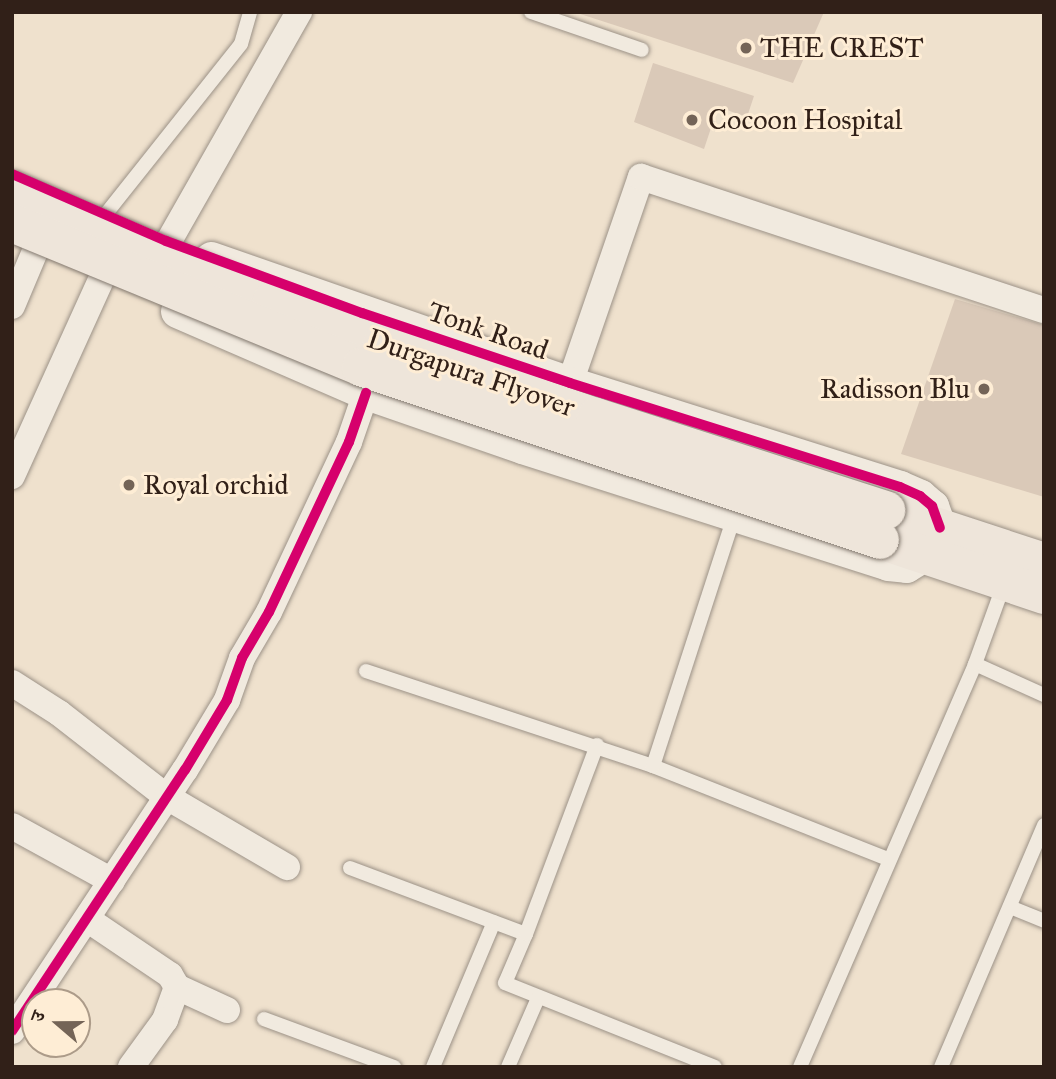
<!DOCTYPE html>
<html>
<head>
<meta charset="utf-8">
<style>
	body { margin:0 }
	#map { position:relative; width:1056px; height:1079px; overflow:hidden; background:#efe1cd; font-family:"IM FELL Great Primer","Noto Serif Devanagari",serif }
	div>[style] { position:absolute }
	.building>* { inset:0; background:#dac9b8 }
	.roads { filter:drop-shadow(0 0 2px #9c9287) drop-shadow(0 0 2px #9c9287) }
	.service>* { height:14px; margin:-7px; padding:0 7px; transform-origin:7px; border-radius:7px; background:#f1eadf }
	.minor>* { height:26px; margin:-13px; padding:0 13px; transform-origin:13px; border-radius:13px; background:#f1eadf }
	.tertiary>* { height:33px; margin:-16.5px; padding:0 16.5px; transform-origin:16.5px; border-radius:16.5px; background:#f1eadf }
	.primary>* { height:38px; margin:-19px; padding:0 19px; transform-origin:19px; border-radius:19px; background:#eee5da }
	.bridges { filter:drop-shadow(0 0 2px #82786e) drop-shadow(0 0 2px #82786e) }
	.primary-bridge>* { height:38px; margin:-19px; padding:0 19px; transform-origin:19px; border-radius:19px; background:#eee5da }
	.cycleway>* { height:10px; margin:-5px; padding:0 5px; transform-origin:5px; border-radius:5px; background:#d6006c }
	.dots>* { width:19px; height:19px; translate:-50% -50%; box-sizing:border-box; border:4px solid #feedd5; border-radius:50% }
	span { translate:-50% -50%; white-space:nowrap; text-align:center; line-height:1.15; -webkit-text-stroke:6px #feedd5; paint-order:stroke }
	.poi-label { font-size:28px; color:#312018 }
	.left { translate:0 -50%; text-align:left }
	.right { translate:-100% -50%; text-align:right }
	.street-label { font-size:28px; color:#312018 }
	.frame { position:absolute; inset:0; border:14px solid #312018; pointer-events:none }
	.north { position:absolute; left:21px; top:988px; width:70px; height:70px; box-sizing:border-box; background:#feedd5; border:2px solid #ac9b89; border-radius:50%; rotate:290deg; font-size:19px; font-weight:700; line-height:28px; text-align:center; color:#312018 }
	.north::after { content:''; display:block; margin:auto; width:24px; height:32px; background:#746457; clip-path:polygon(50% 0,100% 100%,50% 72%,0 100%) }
</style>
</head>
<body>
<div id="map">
	<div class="building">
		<div style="clip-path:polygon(574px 12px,824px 12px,793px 83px)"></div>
		<div style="clip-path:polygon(653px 63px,754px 96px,747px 117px,718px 107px,704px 149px,634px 122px)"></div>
		<div style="clip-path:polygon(955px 299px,1044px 325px,1044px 497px,901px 454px)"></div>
	</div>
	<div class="roads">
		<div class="service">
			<div style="left:531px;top:12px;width:117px;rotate:18.9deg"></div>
			<div style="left:105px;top:215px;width:218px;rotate:-51.5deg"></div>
			<div style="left:241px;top:44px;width:33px;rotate:-74deg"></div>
			<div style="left:975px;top:664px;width:76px;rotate:24.2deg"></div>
			<div style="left:366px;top:671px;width:302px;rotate:18.3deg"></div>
			<div style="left:653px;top:766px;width:253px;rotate:21.6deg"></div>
			<div style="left:653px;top:766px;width:265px;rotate:-72deg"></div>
			<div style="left:350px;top:868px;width:188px;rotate:20.6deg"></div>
			<div style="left:526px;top:934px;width:53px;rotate:113.2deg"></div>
			<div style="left:505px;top:983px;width:226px;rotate:21.8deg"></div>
			<div style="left:1010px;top:907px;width:37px;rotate:22deg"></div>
			<div style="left:526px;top:934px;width:202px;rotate:-69.4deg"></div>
			<div style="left:264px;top:1019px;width:139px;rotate:20.3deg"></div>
			<div style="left:433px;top:1067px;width:157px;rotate:-67.2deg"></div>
			<div style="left:508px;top:1067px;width:75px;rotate:-66.5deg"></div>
			<div style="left:800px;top:1067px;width:439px;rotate:-66.5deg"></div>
			<div style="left:975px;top:664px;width:85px;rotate:-70.1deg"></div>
			<div style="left:941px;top:1067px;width:263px;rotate:-66.9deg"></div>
		</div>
		<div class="minor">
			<div style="left:153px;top:269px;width:296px;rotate:-60.4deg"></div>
			<div style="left:12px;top:306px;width:62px;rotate:-67.2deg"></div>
			<div style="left:570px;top:383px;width:218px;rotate:-71deg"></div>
			<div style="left:641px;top:177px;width:424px;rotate:18.3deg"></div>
			<div style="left:12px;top:476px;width:217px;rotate:-65.6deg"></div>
			<div style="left:12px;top:683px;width:56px;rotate:32.6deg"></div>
			<div style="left:59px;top:713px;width:137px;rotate:37.9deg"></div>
			<div style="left:167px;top:797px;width:139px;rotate:30.3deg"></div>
			<div style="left:12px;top:826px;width:114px;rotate:28.8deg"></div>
			<div style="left:87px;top:919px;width:100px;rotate:34deg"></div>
			<div style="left:170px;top:975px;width:14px;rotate:60deg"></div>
			<div style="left:177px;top:987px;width:35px;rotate:110deg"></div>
			<div style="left:165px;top:1020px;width:58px;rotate:125.9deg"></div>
			<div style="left:177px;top:987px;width:55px;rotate:24.7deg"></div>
			<div style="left:12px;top:1031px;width:313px;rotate:-56.5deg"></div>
			<div style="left:185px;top:770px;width:82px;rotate:-59deg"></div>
			<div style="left:227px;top:700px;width:45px;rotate:-70.3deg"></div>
			<div style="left:242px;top:658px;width:53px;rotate:-59.6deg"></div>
			<div style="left:269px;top:612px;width:188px;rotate:-64.8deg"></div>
			<div style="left:349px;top:442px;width:52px;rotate:-70.9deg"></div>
		</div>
		<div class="tertiary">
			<div style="left:211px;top:258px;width:380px;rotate:19.2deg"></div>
			<div style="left:570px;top:383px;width:346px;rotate:17.5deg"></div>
			<div style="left:900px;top:487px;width:22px;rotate:24deg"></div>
			<div style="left:920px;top:496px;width:16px;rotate:40deg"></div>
			<div style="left:932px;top:506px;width:23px;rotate:70deg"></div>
			<div style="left:177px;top:311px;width:206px;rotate:23.5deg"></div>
			<div style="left:366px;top:393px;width:165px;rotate:19.1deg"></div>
			<div style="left:522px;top:447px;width:384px;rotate:17.7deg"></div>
			<div style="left:888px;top:564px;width:18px;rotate:6deg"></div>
			<div style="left:906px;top:566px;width:19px;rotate:-32deg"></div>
		</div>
		<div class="primary">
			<div style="left:886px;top:510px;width:166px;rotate:18.2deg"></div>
			<div style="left:880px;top:540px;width:173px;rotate:18.5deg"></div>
		</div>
	</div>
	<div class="bridges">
		<div class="primary-bridge">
			<div style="left:12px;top:190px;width:282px;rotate:23.4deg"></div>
			<div style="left:271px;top:302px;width:118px;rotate:20.3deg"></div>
			<div style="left:382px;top:343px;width:226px;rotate:19.1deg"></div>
			<div style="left:596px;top:417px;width:305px;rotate:17.8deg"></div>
			<div style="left:12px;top:223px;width:378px;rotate:22.4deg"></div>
			<div style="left:361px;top:367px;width:547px;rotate:18.43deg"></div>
		</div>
	</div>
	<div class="cycleway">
		<div style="left:12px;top:174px;width:168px;rotate:23.5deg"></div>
		<div style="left:166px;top:241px;width:209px;rotate:20.2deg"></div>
		<div style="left:362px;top:313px;width:219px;rotate:18.6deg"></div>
		<div style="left:570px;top:383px;width:346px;rotate:17.5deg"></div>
		<div style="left:900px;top:487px;width:22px;rotate:24deg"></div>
		<div style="left:920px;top:496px;width:16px;rotate:40deg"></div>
		<div style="left:932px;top:506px;width:23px;rotate:70deg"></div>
		<div style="left:12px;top:1031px;width:313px;rotate:-56.5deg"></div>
		<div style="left:185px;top:770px;width:82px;rotate:-59deg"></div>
		<div style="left:227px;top:700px;width:45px;rotate:-70.3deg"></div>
		<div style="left:242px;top:658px;width:53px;rotate:-59.6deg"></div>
		<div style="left:269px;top:612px;width:188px;rotate:-64.8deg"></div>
		<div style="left:349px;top:442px;width:52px;rotate:-70.9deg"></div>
	</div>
	<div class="dots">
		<div style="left:746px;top:48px;background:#746457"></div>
		<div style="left:692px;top:120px;background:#746457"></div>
		<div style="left:984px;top:389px;background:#746457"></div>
		<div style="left:129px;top:485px;background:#746457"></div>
	</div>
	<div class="poi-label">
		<span class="left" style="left:760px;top:48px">THE CREST</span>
		<span class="left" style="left:708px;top:120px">Cocoon Hospital</span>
		<span class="right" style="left:970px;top:389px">Radisson Blu</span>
		<span class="left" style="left:143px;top:485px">Royal orchid</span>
	</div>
	<div class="street-label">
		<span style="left:488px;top:331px;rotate:19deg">Tonk Road</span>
		<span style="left:471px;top:373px;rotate:19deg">Durgapura Flyover</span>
	</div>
	<div class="frame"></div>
	<div class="north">उ</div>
</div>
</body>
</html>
